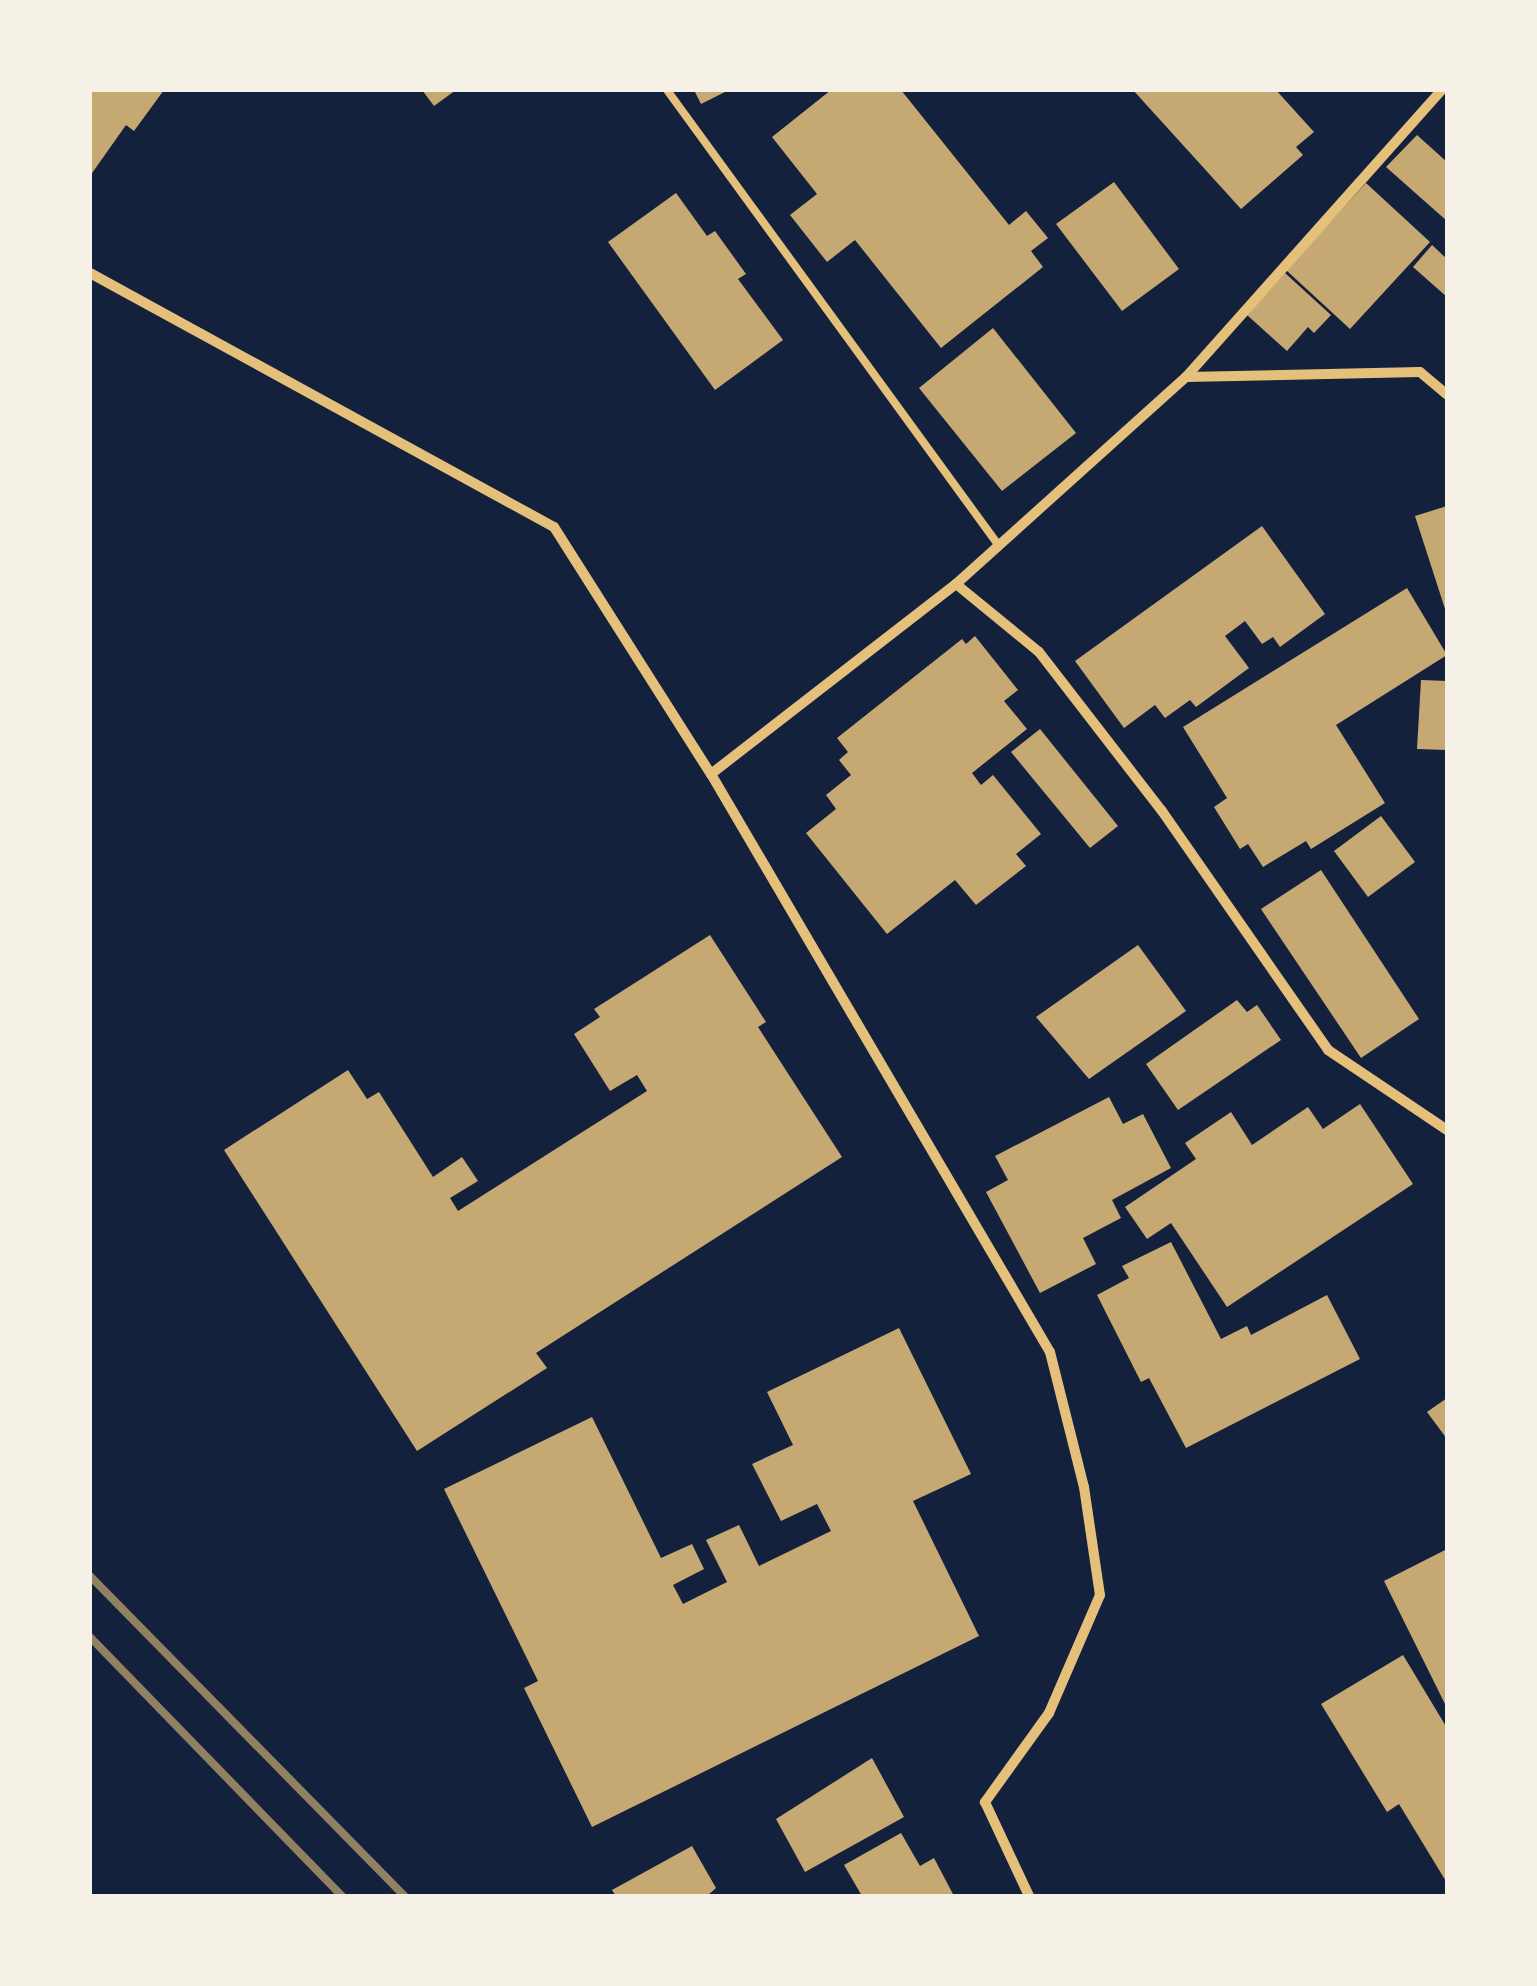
<!DOCTYPE html>
<html>
<head>
<meta charset="utf-8">
<style>
	body { margin:0 }
	#map { position:relative; width:1537px; height:1986px; overflow:hidden; background:#14213d; font-family:Rubik,sans-serif }
	div>[style] { position:absolute }
	.building>* { inset:0; background:#c6a872 }
	.service>* { height:8px; margin:-4px; padding:0 4px; transform-origin:4px; border-radius:4px; background:#e5c07b }
	.minor>* { height:10px; margin:-5px; padding:0 5px; transform-origin:5px; border-radius:5px; background:#e5c07b }
	.rail>* { height:8px; margin:-4px; padding:0 4px; transform-origin:4px; border-radius:4px; background:#918062 }
	span { translate:-50% -50%; white-space:nowrap; text-align:center; line-height:1.15; -webkit-text-stroke:8px #f6f1e7; paint-order:stroke }
	.frame { position:absolute; inset:0; border:92px solid #f6f1e7; pointer-events:none }
</style>
</head>
<body>
<div id="map">
	<div class="building">
		<div style="clip-path:polygon(90px 90px,164px 90px,134px 131px,126px 125px,90px 176px)"></div>
		<div style="clip-path:polygon(422px 90px,456px 90px,434px 106px)"></div>
		<div style="clip-path:polygon(694px 90px,729px 90px,701px 104px)"></div>
		<div style="clip-path:polygon(831px 90px,901px 90px,1009px 225px,1026px 211px,1048px 238px,1031px 251px,1043px 267px,941px 348px,855px 240px,827px 262px,790px 215px,817px 194px,772px 137px)"></div>
		<div style="clip-path:polygon(1133px 90px,1276px 90px,1314px 132px,1296px 147px,1303px 155px,1241px 209px)"></div>
		<div style="clip-path:polygon(1417px 135px,1447px 162px,1447px 221px,1386px 167px)"></div>
		<div style="clip-path:polygon(1114px 182px,1179px 269px,1122px 311px,1056px 224px)"></div>
		<div style="clip-path:polygon(1366px 183px,1430px 242px,1350px 329px,1286px 270px)"></div>
		<div style="clip-path:polygon(676px 193px,707px 236px,715px 231px,746px 274px,738px 279px,783px 340px,715px 390px,608px 242px)"></div>
		<div style="clip-path:polygon(1432px 245px,1447px 259px,1447px 297px,1413px 267px)"></div>
		<div style="clip-path:polygon(1285px 273px,1331px 315px,1314px 333px,1308px 327px,1287px 351px,1247px 315px)"></div>
		<div style="clip-path:polygon(993px 328px,1076px 433px,1002px 491px,919px 388px)"></div>
		<div style="clip-path:polygon(1447px 506px,1447px 612px,1446px 612px,1415px 516px)"></div>
		<div style="clip-path:polygon(1262px 526px,1325px 614px,1280px 647px,1273px 637px,1262px 644px,1245px 621px,1225px 636px,1249px 668px,1196px 707px,1190px 700px,1165px 718px,1155px 705px,1124px 728px,1075px 661px)"></div>
		<div style="clip-path:polygon(1407px 588px,1447px 655px,1336px 725px,1385px 803px,1311px 849px,1306px 841px,1263px 867px,1248px 844px,1240px 849px,1214px 807px,1227px 798px,1183px 727px)"></div>
		<div style="clip-path:polygon(975px 636px,1018px 690px,1004px 701px,1027px 729px,972px 773px,981px 785px,993px 775px,1041px 834px,1016px 854px,1026px 866px,976px 905px,955px 880px,887px 934px,806px 833px,836px 809px,826px 795px,851px 775px,839px 760px,848px 752px,837px 738px,962px 639px,966px 644px)"></div>
		<div style="clip-path:polygon(1421px 680px,1447px 681px,1447px 750px,1417px 749px)"></div>
		<div style="clip-path:polygon(1040px 729px,1118px 826px,1090px 848px,1011px 752px)"></div>
		<div style="clip-path:polygon(1381px 816px,1415px 862px,1368px 897px,1334px 851px)"></div>
		<div style="clip-path:polygon(1321px 870px,1419px 1019px,1361px 1058px,1261px 909px)"></div>
		<div style="clip-path:polygon(710px 935px,766px 1022px,758px 1027px,842px 1157px,536px 1353px,547px 1368px,417px 1451px,224px 1150px,348px 1070px,367px 1099px,379px 1092px,433px 1177px,462px 1157px,478px 1181px,450px 1198px,458px 1211px,647px 1091px,637px 1075px,610px 1091px,574px 1034px,600px 1017px,594px 1009px)"></div>
		<div style="clip-path:polygon(1138px 945px,1186px 1011px,1089px 1079px,1036px 1017px)"></div>
		<div style="clip-path:polygon(1237px 1000px,1247px 1012px,1257px 1005px,1281px 1040px,1178px 1110px,1146px 1064px)"></div>
		<div style="clip-path:polygon(1109px 1097px,1123px 1124px,1143px 1114px,1171px 1168px,1112px 1200px,1121px 1218px,1083px 1238px,1096px 1264px,1040px 1293px,986px 1192px,1008px 1180px,995px 1156px)"></div>
		<div style="clip-path:polygon(1360px 1104px,1413px 1184px,1227px 1307px,1171px 1223px,1147px 1239px,1125px 1207px,1196px 1159px,1185px 1143px,1231px 1112px,1252px 1145px,1308px 1107px,1323px 1129px)"></div>
		<div style="clip-path:polygon(1171px 1242px,1221px 1339px,1247px 1326px,1251px 1335px,1327px 1295px,1360px 1359px,1186px 1448px,1149px 1378px,1141px 1382px,1097px 1295px,1129px 1278px,1122px 1266px)"></div>
		<div style="clip-path:polygon(899px 1328px,971px 1474px,913px 1501px,979px 1636px,592px 1827px,524px 1688px,538px 1681px,444px 1489px,592px 1417px,661px 1558px,692px 1544px,704px 1569px,673px 1585px,683px 1604px,727px 1582px,706px 1540px,739px 1525px,759px 1566px,831px 1531px,817px 1504px,781px 1521px,752px 1464px,793px 1445px,767px 1392px)"></div>
		<div style="clip-path:polygon(1447px 1398px,1447px 1439px,1427px 1412px)"></div>
		<div style="clip-path:polygon(1447px 1549px,1447px 1708px,1384px 1581px)"></div>
		<div style="clip-path:polygon(1403px 1655px,1447px 1728px,1447px 1883px,1399px 1804px,1387px 1812px,1321px 1704px)"></div>
		<div style="clip-path:polygon(872px 1758px,904px 1817px,805px 1872px,776px 1819px)"></div>
		<div style="clip-path:polygon(901px 1833px,920px 1866px,934px 1858px,954px 1896px,862px 1896px,844px 1865px)"></div>
		<div style="clip-path:polygon(692px 1846px,716px 1888px,707px 1896px,616px 1896px,612px 1890px)"></div>
	</div>
	<div class="service">
		<div style="left:667px;top:90px;width:564px;rotate:53.94deg"></div>
	</div>
	<div class="minor">
		<div style="left:90px;top:273px;width:529px;rotate:28.7deg"></div>
		<div style="left:554px;top:527px;width:293px;rotate:57.6deg"></div>
		<div style="left:711px;top:774px;width:670px;rotate:59.61deg"></div>
		<div style="left:1050px;top:1352px;width:139px;rotate:75.9deg"></div>
		<div style="left:1084px;top:1487px;width:109px;rotate:81.6deg"></div>
		<div style="left:1100px;top:1595px;width:129px;rotate:113.4deg"></div>
		<div style="left:1049px;top:1713px;width:110px;rotate:125.7deg"></div>
		<div style="left:985px;top:1802px;width:104px;rotate:64.9deg"></div>
		<div style="left:1186px;top:377px;width:234px;rotate:-1.2deg"></div>
		<div style="left:1420px;top:372px;width:35px;rotate:40deg"></div>
		<div style="left:956px;top:584px;width:107px;rotate:39.3deg"></div>
		<div style="left:1039px;top:652px;width:201px;rotate:52.3deg"></div>
		<div style="left:1162px;top:811px;width:291px;rotate:55.2deg"></div>
		<div style="left:1328px;top:1050px;width:143px;rotate:33.9deg"></div>
		<div style="left:711px;top:774px;width:310px;rotate:-37.8deg"></div>
		<div style="left:956px;top:584px;width:309px;rotate:-42deg"></div>
		<div style="left:1186px;top:377px;width:385px;rotate:-48.3deg"></div>
	</div>
	<div class="rail">
		<div style="left:90px;top:1576px;width:449px;rotate:45.5deg"></div>
		<div style="left:90px;top:1637px;width:361px;rotate:45.8deg"></div>
	</div>
	<div class="frame"></div>
</div>
</body>
</html>
